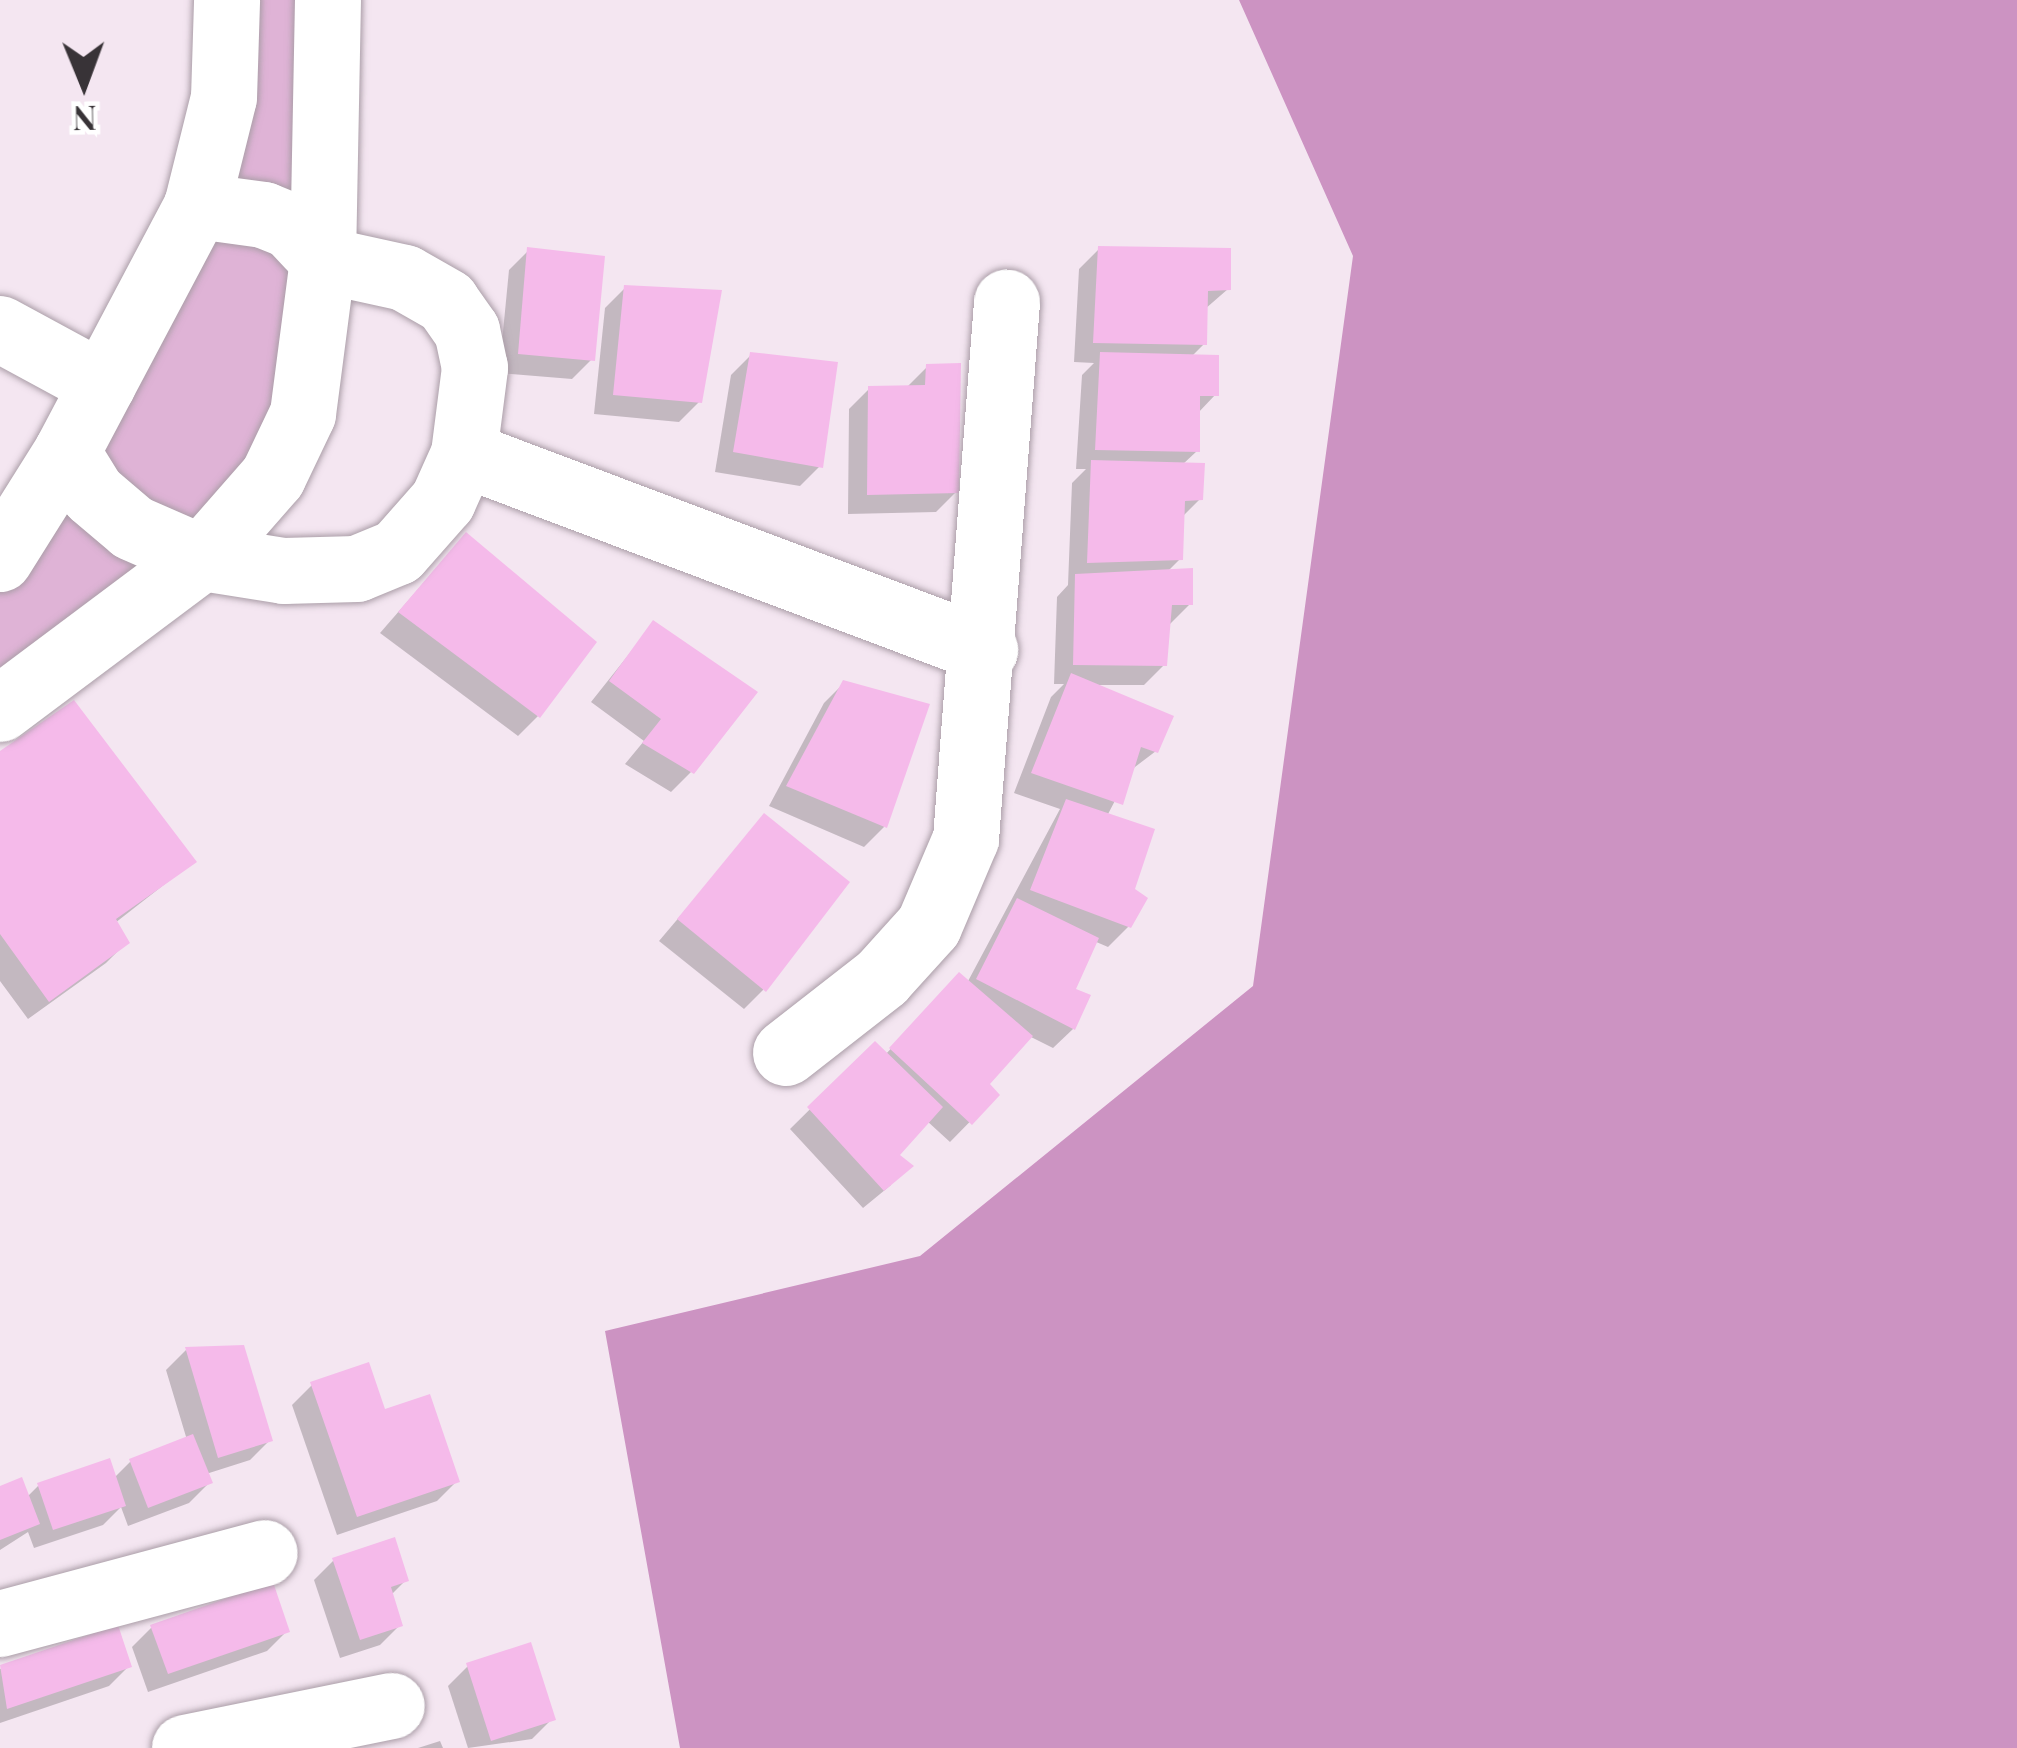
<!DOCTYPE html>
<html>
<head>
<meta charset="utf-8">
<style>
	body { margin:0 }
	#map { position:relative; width:2017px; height:1748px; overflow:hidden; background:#f4e6f1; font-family:"Playfair Display",serif }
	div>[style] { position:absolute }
	.green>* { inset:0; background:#dfb3d6 }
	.forest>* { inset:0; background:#cc93c2 }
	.shadow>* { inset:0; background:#0003 }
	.building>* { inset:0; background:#f5baea }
	.roads { filter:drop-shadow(0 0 3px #ab9ea8) drop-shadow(0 0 3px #ab9ea8) }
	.minor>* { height:66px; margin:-33px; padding:0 33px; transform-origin:33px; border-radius:33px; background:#fff }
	span { translate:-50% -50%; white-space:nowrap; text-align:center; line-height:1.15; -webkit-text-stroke:9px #fff; paint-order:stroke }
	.north { position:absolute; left:24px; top:24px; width:120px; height:120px; -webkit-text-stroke:9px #fff; paint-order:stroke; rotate:179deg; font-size:33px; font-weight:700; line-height:48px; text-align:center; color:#383337 }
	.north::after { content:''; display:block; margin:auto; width:42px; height:54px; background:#383337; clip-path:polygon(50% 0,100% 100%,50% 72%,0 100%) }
</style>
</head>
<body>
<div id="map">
	<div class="green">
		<div style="clip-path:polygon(227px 0,329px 0,303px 414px,0 709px,0 559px,197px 205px)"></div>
	</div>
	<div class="forest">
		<div style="clip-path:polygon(1239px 0,2017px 0,2017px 1748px,680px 1748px,605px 1331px,920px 1256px,1253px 986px,1353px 256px)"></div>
	</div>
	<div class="shadow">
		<div style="clip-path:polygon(1099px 249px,1228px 289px,1205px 309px,1204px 344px,1191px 357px,1216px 394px,1197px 414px,1197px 451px,1182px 465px,1200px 499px,1182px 517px,1180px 559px,1166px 573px,1190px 604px,1170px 624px,1164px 665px,1144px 685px,1091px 685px,1156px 751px,1131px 770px,1107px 816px,1131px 891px,1128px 927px,1108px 947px,1094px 941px,1072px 990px,1073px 1029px,1053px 1048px,1029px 1036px,986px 1085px,996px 1095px,950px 1142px,927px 1121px,896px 1155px,891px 1185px,863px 1208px,790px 1129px,875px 1045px,885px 1055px,940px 996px,967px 983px,1060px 809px,1014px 793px,1051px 697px,1064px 684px,1054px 684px,1057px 597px,1068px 585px,1072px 483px,1086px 469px,1076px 469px,1082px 375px,1094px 363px,1074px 362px,1079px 269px)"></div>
		<div style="clip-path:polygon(529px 250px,592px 359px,572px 379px,499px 373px,509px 270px)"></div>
		<div style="clip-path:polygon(625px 288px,700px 401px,679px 422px,594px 414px,605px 308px)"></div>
		<div style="clip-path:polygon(751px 355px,820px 466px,800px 486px,715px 472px,731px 375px)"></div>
		<div style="clip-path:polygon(927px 367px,956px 492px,936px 512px,848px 514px,849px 409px,869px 389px,906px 388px)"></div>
		<div style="clip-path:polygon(447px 556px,538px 716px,518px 736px,380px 633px)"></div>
		<div style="clip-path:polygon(653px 624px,691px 772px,671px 792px,625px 764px,644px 741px,591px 702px)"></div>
		<div style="clip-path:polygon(844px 683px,884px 827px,864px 847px,769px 806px,824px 703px)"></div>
		<div style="clip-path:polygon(0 755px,193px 862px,115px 923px,126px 943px,106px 963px,28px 1019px,0 981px)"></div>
		<div style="clip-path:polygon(764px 817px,763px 990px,744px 1009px,659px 941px)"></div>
		<div style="clip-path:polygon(242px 1348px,270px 1440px,250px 1460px,206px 1474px,209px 1483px,189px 1503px,128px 1526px,121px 1507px,103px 1525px,34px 1548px,28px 1532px,0 1550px,0 1489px,27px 1497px,38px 1486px,114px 1478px,131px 1461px,187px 1440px,166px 1370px,186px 1350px)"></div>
		<div style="clip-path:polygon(312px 1385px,383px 1413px,457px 1481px,437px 1501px,337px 1535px,292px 1405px)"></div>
		<div style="clip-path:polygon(334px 1560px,406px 1580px,390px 1596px,400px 1625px,380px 1645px,340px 1658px,314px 1580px)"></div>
		<div style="clip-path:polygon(152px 1627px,287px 1631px,267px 1651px,148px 1692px,132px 1647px)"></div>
		<div style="clip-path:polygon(116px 1629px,129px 1666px,109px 1686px,0 1723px,0 1669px)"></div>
		<div style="clip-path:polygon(468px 1666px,552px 1719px,532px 1739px,468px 1748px,448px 1686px)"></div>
		<div style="clip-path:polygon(440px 1741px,443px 1748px,418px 1748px)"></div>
	</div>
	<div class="building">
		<div style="clip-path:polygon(1098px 246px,1231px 248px,1231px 290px,1208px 291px,1207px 345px,1093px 343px)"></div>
		<div style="clip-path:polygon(527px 247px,605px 256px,595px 361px,518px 354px)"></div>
		<div style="clip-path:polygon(624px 285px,722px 290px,702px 403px,613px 395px)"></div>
		<div style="clip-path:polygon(750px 352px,838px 362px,823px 468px,733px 452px)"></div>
		<div style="clip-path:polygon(1100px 352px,1219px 355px,1219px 396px,1200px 396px,1200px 452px,1095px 450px)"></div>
		<div style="clip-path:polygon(961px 363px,959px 493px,867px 495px,868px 386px,925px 385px,926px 364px)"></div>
		<div style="clip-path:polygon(1091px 460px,1205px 463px,1203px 500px,1185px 501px,1183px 560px,1087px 563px)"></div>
		<div style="clip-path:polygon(466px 532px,597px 642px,540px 718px,398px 612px)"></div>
		<div style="clip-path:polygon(1193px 568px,1193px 605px,1172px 605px,1167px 666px,1073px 665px,1075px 574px)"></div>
		<div style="clip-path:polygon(653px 620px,758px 692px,694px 774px,642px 743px,661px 719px,609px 681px)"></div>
		<div style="clip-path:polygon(1071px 673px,1174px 716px,1158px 753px,1141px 747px,1123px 805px,1031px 773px)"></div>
		<div style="clip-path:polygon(843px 680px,930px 704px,887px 828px,786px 786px)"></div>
		<div style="clip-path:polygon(74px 700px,197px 862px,116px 919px,130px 943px,49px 1002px,0 934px,0 751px)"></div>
		<div style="clip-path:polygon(1066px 799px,1155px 829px,1135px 889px,1148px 898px,1131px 928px,1030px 890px)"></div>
		<div style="clip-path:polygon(764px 813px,850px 882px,766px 992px,677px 919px)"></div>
		<div style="clip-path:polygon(1017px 898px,1099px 938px,1076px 989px,1091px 995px,1075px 1030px,976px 979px)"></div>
		<div style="clip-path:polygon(959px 972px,1033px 1036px,990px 1084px,1000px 1095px,972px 1125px,889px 1048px)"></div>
		<div style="clip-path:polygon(875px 1041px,943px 1107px,900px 1155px,914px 1166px,884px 1191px,807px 1107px)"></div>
		<div style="clip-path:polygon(244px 1345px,273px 1441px,218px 1458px,185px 1347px)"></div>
		<div style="clip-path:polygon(369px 1362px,385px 1409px,430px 1394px,460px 1482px,357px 1517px,310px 1382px)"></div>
		<div style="clip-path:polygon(193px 1434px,213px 1483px,148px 1508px,129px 1459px)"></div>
		<div style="clip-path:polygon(110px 1458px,126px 1506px,53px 1530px,37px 1483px)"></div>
		<div style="clip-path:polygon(22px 1477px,40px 1524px,0 1540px,0 1486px)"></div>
		<div style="clip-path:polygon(395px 1537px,409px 1581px,391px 1587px,403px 1626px,360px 1640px,332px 1558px)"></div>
		<div style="clip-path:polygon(273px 1582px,290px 1632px,168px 1674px,150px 1625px)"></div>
		<div style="clip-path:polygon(118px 1625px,132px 1667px,7px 1709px,0 1665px)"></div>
		<div style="clip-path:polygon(531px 1642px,556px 1720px,491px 1741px,466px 1663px)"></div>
	</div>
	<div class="roads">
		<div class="minor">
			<div style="left:0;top:329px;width:117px;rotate:28.5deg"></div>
			<div style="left:67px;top:452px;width:49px;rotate:58.2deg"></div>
			<div style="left:93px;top:494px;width:52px;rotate:40.4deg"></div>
			<div style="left:133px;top:528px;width:75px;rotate:23.5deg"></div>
			<div style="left:202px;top:558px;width:83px;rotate:9deg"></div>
			<div style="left:284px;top:571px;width:73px;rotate:-1.6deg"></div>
			<div style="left:357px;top:569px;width:44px;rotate:-22.5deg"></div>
			<div style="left:398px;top:552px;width:68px;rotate:-48.6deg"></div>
			<div style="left:443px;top:501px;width:51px;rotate:-65.9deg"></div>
			<div style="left:464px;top:454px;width:87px;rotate:-82.7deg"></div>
			<div style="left:475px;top:368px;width:38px;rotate:-102deg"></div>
			<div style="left:467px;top:331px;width:35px;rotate:-125deg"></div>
			<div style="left:447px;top:302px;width:48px;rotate:-150.3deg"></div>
			<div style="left:405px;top:278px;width:84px;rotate:-167.6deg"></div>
			<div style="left:323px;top:260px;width:47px;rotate:-133.3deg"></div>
			<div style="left:291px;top:226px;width:29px;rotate:-158deg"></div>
			<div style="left:264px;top:215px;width:68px;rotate:-172.3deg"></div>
			<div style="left:464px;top:454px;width:557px;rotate:20.62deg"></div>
			<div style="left:0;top:559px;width:126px;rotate:-57.9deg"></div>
			<div style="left:67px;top:452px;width:278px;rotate:-62.1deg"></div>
			<div style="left:197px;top:206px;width:111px;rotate:-76deg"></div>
			<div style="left:224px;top:98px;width:98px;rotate:-88.2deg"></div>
			<div style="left:0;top:709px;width:252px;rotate:-36.8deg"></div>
			<div style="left:202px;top:558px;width:108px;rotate:-48.8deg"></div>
			<div style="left:273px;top:477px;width:70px;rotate:-64.5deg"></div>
			<div style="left:303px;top:414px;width:155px;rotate:-82.6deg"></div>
			<div style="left:323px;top:260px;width:260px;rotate:-88.9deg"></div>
			<div style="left:786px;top:1053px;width:122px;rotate:-38deg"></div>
			<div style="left:882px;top:978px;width:70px;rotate:-47.9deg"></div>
			<div style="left:929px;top:926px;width:95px;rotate:-67deg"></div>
			<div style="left:966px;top:839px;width:538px;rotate:-85.63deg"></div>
			<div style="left:0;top:1624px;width:274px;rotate:-15deg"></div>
			<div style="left:185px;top:1748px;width:211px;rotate:-11.5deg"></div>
		</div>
	</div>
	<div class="north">N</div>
</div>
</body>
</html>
